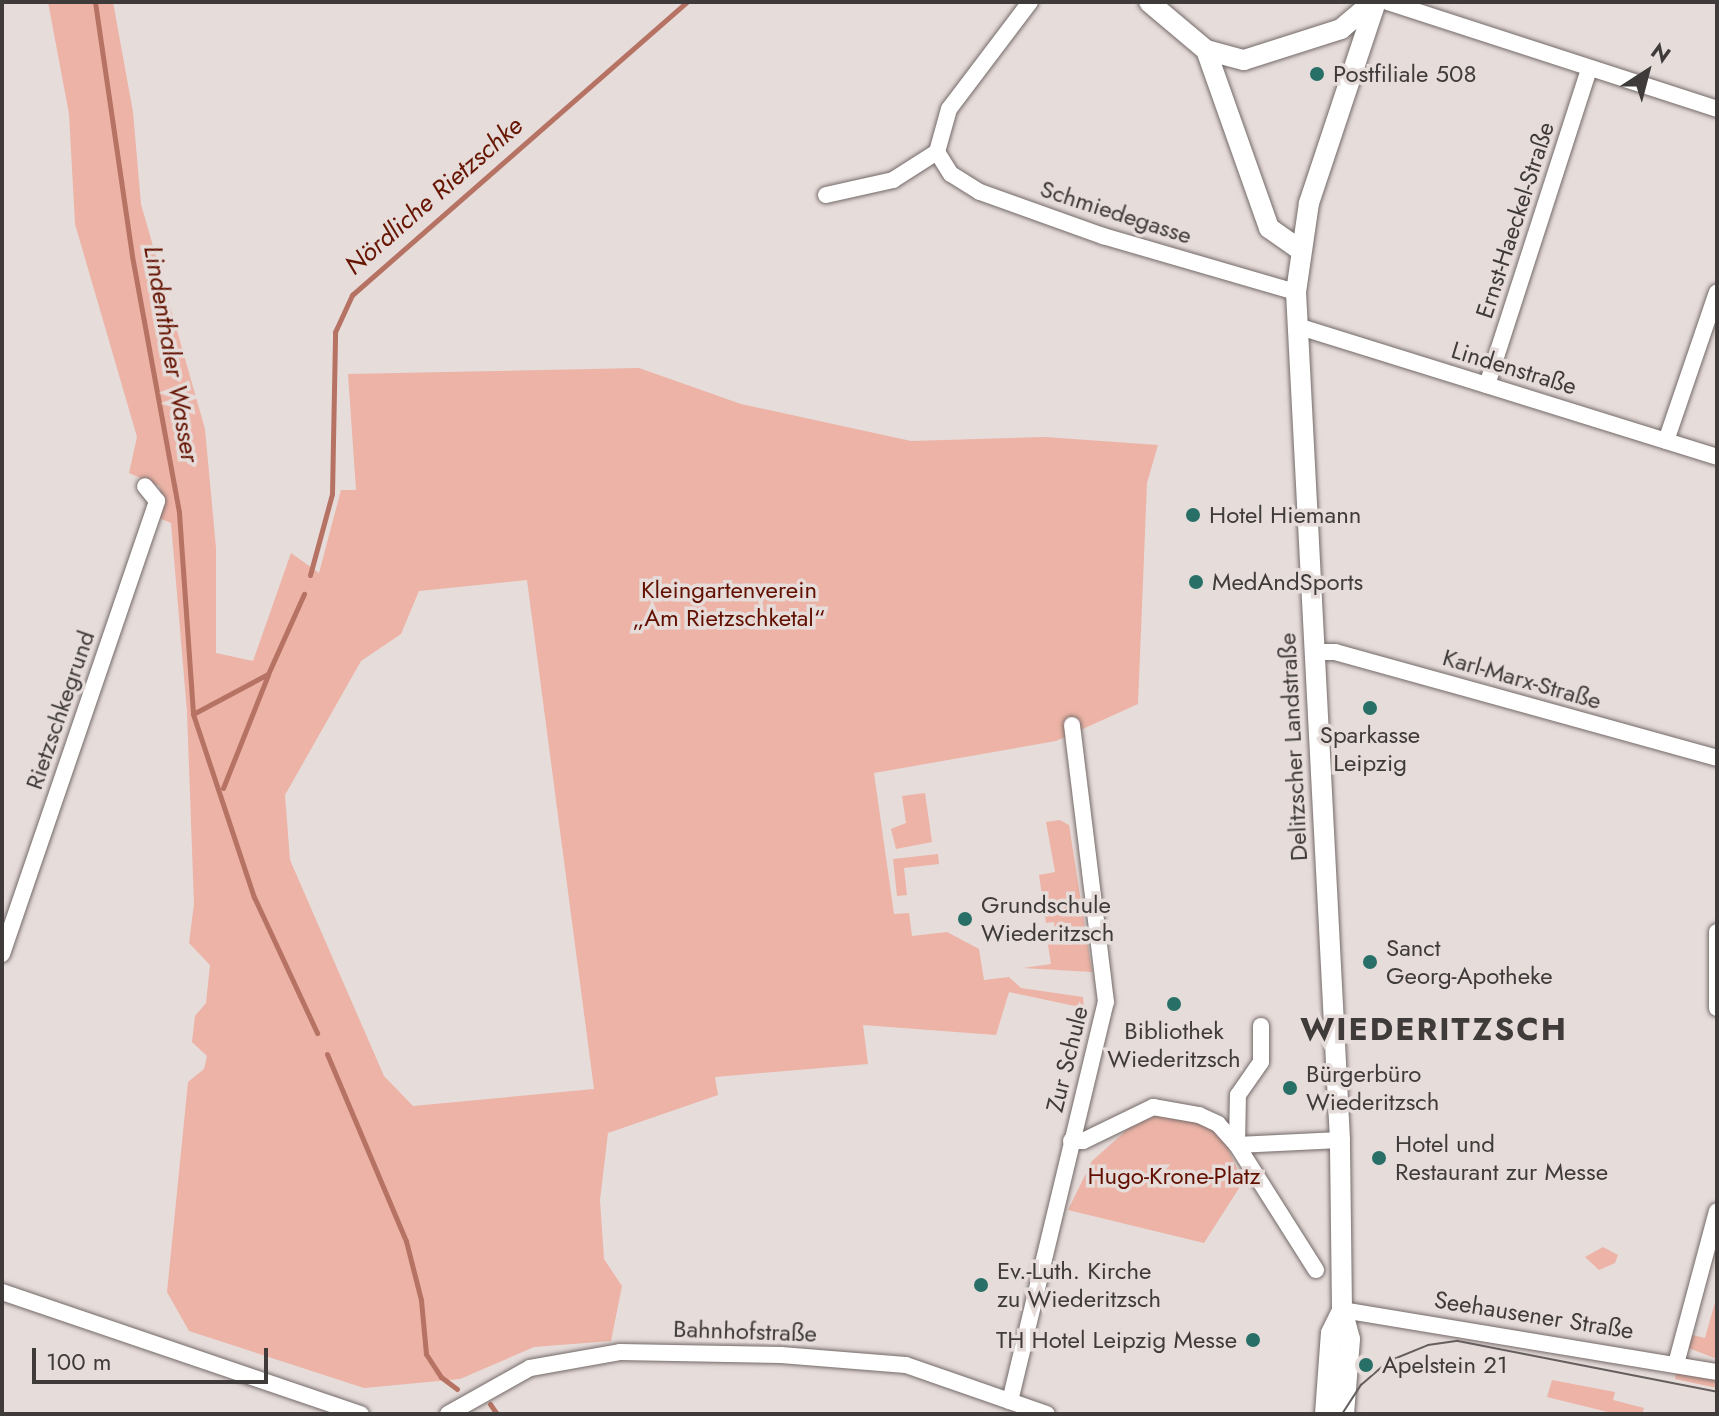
<!DOCTYPE html>
<html>
<head>
<meta charset="utf-8">
<style>
	body { margin:0 }
	#map { position:relative; width:1719px; height:1416px; overflow:hidden; background:#e6dcda; font-family:Jost,sans-serif }
	div>[style] { position:absolute }
	.green>* { inset:0; background:#ecb3a6 }
	.stream>* { height:5px; margin:-2.5px; padding:0 2.5px; transform-origin:2.5px; border-radius:2.5px; background:#b67364 }
	.roads { filter:drop-shadow(0 0 2px #736a68) drop-shadow(0 0 2px #736a68) }
	.minor>* { height:16px; margin:-8px; padding:0 8px; transform-origin:8px; border-radius:8px; background:#fff }
	.tertiary>* { height:20px; margin:-10px; padding:0 10px; transform-origin:10px; border-radius:10px; background:#fff }
	.tram>* { height:2px; margin:-1px; padding:0 1px; transform-origin:1px; border-radius:1px; background:#645f5e }
	.dots>* { width:22px; height:22px; translate:-50% -50%; box-sizing:border-box; border:4px solid #e6dcda; border-radius:50% }
	span { translate:-50% -50%; white-space:nowrap; text-align:center; line-height:1.15; -webkit-text-stroke:7px #e6dcda; paint-order:stroke }
	.poi-label { font-size:24px; color:#3f3b3a }
	.left { translate:0 -50%; text-align:left }
	.right { translate:-100% -50%; text-align:right }
	.street-label { font-size:24px; color:#3f3b3a }
	.park-label { font-size:24px; color:#620f00 }
	.water-label { font-size:26px; color:#661503; font-style:italic }
	.district-label { font-size:32px; color:#3f3b3a; font-weight:700; letter-spacing:2px }
	.frame { position:absolute; inset:0; border:4px solid #3f3b3a; pointer-events:none }
	.north { position:absolute; left:1607px; top:32px; width:80px; height:80px; -webkit-text-stroke:6px #e6dcda; paint-order:stroke; rotate:36deg; font-size:22px; font-weight:700; line-height:32px; text-align:center; color:#3f3b3a }
	.north::after { content:''; display:block; margin:auto; width:28px; height:36px; background:#3f3b3a; clip-path:polygon(50% 0,100% 100%,50% 72%,0 100%) }
	.scale { position:absolute; left:32px; top:1348px; width:236px; height:36px; box-sizing:border-box; border:4px solid #3f3b3a; border-top:0; padding-left:10px; font-size:24px; line-height:28px; white-space:nowrap; color:#3f3b3a; -webkit-text-stroke:6px #e6dcda; paint-order:stroke }
</style>
</head>
<body>
<div id="map">
	<div class="green">
		<div style="clip-path:polygon(evenodd,48px 2px,113px 2px,133px 112px,141px 204px,205px 429px,216px 548px,216px 653px,253px 661px,291px 553px,319px 573px,341px 490px,356px 490px,348px 374px,639px 368px,741px 404px,911px 441px,1045px 437px,1158px 445px,1147px 483px,1138px 704px,1056px 741px,874px 773px,894px 914px,909px 913px,912px 936px,947px 932px,979px 949px,984px 980px,1009px 977px,1021px 988px,1083px 997px,1084px 1008px,1009px 992px,996px 1035px,863px 1025px,868px 1064px,715px 1077px,718px 1095px,608px 1133px,600px 1200px,604px 1259px,622px 1286px,611px 1341px,534px 1347px,460px 1379px,364px 1388px,189px 1331px,167px 1292px,188px 1082px,204px 1069px,207px 1056px,192px 1042px,195px 1016px,206px 1003px,210px 965px,189px 943px,194px 904px,187px 712px,171px 523px,159px 518px,163px 499px,159px 486px,129px 473px,137px 437px,75px 224px,69px 114px,48px 2px,527px 580px,594px 1089px,413px 1106px,384px 1076px,290px 860px,285px 795px,361px 661px,401px 634px,419px 591px,527px 580px)"></div>
		<div style="clip-path:polygon(925px 793px,932px 842px,896px 849px,891px 829px,906px 823px,902px 796px)"></div>
		<div style="clip-path:polygon(1060px 820px,1069px 825px,1092px 972px,1023px 968px,1051px 964px,1047px 938px,1056px 937px,1054px 922px,1046px 923px,1039px 875px,1055px 872px,1046px 822px)"></div>
		<div style="clip-path:polygon(938px 854px,939px 864px,904px 868px,907px 895px,897px 896px,893px 859px)"></div>
		<div style="clip-path:polygon(1160px 1114px,1198px 1122px,1215px 1132px,1226px 1144px,1243px 1182px,1204px 1243px,1068px 1210px,1092px 1161px,1129px 1128px)"></div>
		<div style="clip-path:polygon(1603px 1247px,1618px 1255px,1615px 1263px,1599px 1270px,1585px 1257px)"></div>
		<div style="clip-path:polygon(1717px 1295px,1717px 1359px,1686px 1347px,1688px 1334px,1705px 1338px)"></div>
		<div style="clip-path:polygon(1676px 1372px,1717px 1378px,1717px 1388px,1675px 1379px)"></div>
		<div style="clip-path:polygon(1552px 1380px,1615px 1392px,1613px 1400px,1644px 1408px,1642px 1414px,1616px 1414px,1547px 1397px)"></div>
	</div>
	<div class="stream">
		<div style="left:95px;top:2px;width:257px;rotate:81.7deg"></div>
		<div style="left:132px;top:256px;width:261px;rotate:79.6deg"></div>
		<div style="left:179px;top:513px;width:201px;rotate:86deg"></div>
		<div style="left:193px;top:714px;width:193px;rotate:71.6deg"></div>
		<div style="left:254px;top:897px;width:150px;rotate:65.1deg"></div>
		<div style="left:310px;top:575px;width:84px;rotate:-74.8deg"></div>
		<div style="left:332px;top:494px;width:162px;rotate:-88.9deg"></div>
		<div style="left:335px;top:332px;width:41px;rotate:-65.3deg"></div>
		<div style="left:352px;top:295px;width:445px;rotate:-41.2deg"></div>
		<div style="left:193px;top:714px;width:85px;rotate:-28.1deg"></div>
		<div style="left:268px;top:674px;width:88px;rotate:-65.8deg"></div>
		<div style="left:223px;top:788px;width:122px;rotate:-68.3deg"></div>
		<div style="left:327px;top:1054px;width:203px;rotate:67.1deg"></div>
		<div style="left:406px;top:1241px;width:61px;rotate:75.7deg"></div>
		<div style="left:421px;top:1300px;width:54px;rotate:84.7deg"></div>
		<div style="left:426px;top:1354px;width:27px;rotate:57deg"></div>
		<div style="left:441px;top:1377px;width:20px;rotate:37deg"></div>
		<div style="left:490px;top:1404px;width:12px;rotate:55deg"></div>
	</div>
	<div class="roads">
		<div class="minor">
			<div style="left:1030px;top:2px;width:134px;rotate:127.1deg"></div>
			<div style="left:949px;top:109px;width:45px;rotate:105.6deg"></div>
			<div style="left:937px;top:152px;width:26px;rotate:58deg"></div>
			<div style="left:951px;top:174px;width:34px;rotate:32deg"></div>
			<div style="left:980px;top:192px;width:131px;rotate:19.7deg"></div>
			<div style="left:1103px;top:236px;width:201px;rotate:16.2deg"></div>
			<div style="left:1388px;top:2px;width:346px;rotate:18deg"></div>
			<div style="left:826px;top:195px;width:69px;rotate:-12.6deg"></div>
			<div style="left:893px;top:180px;width:52px;rotate:-32.5deg"></div>
			<div style="left:1297px;top:326px;width:440px;rotate:17.3deg"></div>
			<div style="left:1487px;top:385px;width:332px;rotate:-72.1deg"></div>
			<div style="left:1666px;top:441px;width:157px;rotate:-71.1deg"></div>
			<div style="left:1314px;top:652px;width:21px"></div>
			<div style="left:1335px;top:652px;width:396px;rotate:15.5deg"></div>
			<div style="left:1717px;top:932px;width:76px;rotate:90deg"></div>
			<div style="left:2px;top:954px;width:479px;rotate:-71.1deg"></div>
			<div style="left:157px;top:501px;width:19px;rotate:-129deg"></div>
			<div style="left:1071px;top:1141px;width:12px"></div>
			<div style="left:1083px;top:1141px;width:78px;rotate:-25.9deg"></div>
			<div style="left:1153px;top:1107px;width:47px;rotate:9.9deg"></div>
			<div style="left:1199px;top:1115px;width:21px;rotate:25deg"></div>
			<div style="left:1218px;top:1124px;width:28px;rotate:48deg"></div>
			<div style="left:1237px;top:1145px;width:50px;rotate:-88.9deg"></div>
			<div style="left:1238px;top:1095px;width:40px;rotate:-55.1deg"></div>
			<div style="left:1261px;top:1062px;width:36px;rotate:-90deg"></div>
			<div style="left:1316px;top:1270px;width:148px;rotate:-122.3deg"></div>
			<div style="left:1237px;top:1145px;width:103px;rotate:-2.8deg"></div>
			<div style="left:2px;top:1292px;width:379px;rotate:18.8deg"></div>
			<div style="left:1342px;top:1310px;width:380px;rotate:9.4deg"></div>
			<div style="left:1676px;top:1364px;width:158px;rotate:-75deg"></div>
			<div style="left:1010px;top:1401px;width:410px;rotate:-76.5deg"></div>
			<div style="left:1106px;top:1002px;width:279px;rotate:-97deg"></div>
			<div style="left:448px;top:1414px;width:94px;rotate:-29.3deg"></div>
			<div style="left:530px;top:1368px;width:91px;rotate:-10.1deg"></div>
			<div style="left:620px;top:1352px;width:161px;rotate:1.1deg"></div>
			<div style="left:781px;top:1355px;width:125px;rotate:4.6deg"></div>
			<div style="left:906px;top:1365px;width:149px;rotate:19.2deg"></div>
		</div>
		<div class="tertiary">
			<div style="left:1149px;top:2px;width:75px;rotate:40.1deg"></div>
			<div style="left:1206px;top:50px;width:189px;rotate:70.5deg"></div>
			<div style="left:1269px;top:228px;width:37px;rotate:35deg"></div>
			<div style="left:1206px;top:50px;width:39px;rotate:15deg"></div>
			<div style="left:1244px;top:60px;width:102px;rotate:-17.7deg"></div>
			<div style="left:1341px;top:29px;width:42px;rotate:-40.2deg"></div>
			<div style="left:1325px;top:1414px;width:81px;rotate:-85.8deg"></div>
			<div style="left:1331px;top:1333px;width:25px;rotate:-64deg"></div>
			<div style="left:1344px;top:1414px;width:75px;rotate:-85.4deg"></div>
			<div style="left:1350px;top:1339px;width:30px;rotate:-105deg"></div>
			<div style="left:1342px;top:1310px;width:170px;rotate:-90.7deg"></div>
			<div style="left:1340px;top:1140px;width:849px;rotate:-92.97deg"></div>
			<div style="left:1296px;top:292px;width:90px;rotate:-81.7deg"></div>
			<div style="left:1309px;top:203px;width:212px;rotate:-71.6deg"></div>
		</div>
	</div>
	<div class="tram">
		<div style="left:1342px;top:1414px;width:35px;rotate:-57deg"></div>
		<div style="left:1361px;top:1385px;width:37px;rotate:-41deg"></div>
		<div style="left:1389px;top:1361px;width:42px;rotate:-22.3deg"></div>
		<div style="left:1428px;top:1345px;width:30px;rotate:-8deg"></div>
		<div style="left:1458px;top:1341px;width:264px;rotate:11.1deg"></div>
	</div>
	<div class="dots">
		<div style="left:1317px;top:74px;background:#287067"></div>
		<div style="left:1193px;top:515px;background:#287067"></div>
		<div style="left:1196px;top:582px;background:#287067"></div>
		<div style="left:1370px;top:708px;background:#287067"></div>
		<div style="left:965px;top:919px;background:#287067"></div>
		<div style="left:1370px;top:962px;background:#287067"></div>
		<div style="left:1174px;top:1004px;background:#287067"></div>
		<div style="left:1290px;top:1088px;background:#287067"></div>
		<div style="left:1379px;top:1158px;background:#287067"></div>
		<div style="left:981px;top:1285px;background:#287067"></div>
		<div style="left:1253px;top:1340px;background:#287067"></div>
		<div style="left:1366px;top:1365px;background:#287067"></div>
	</div>
	<div class="poi-label">
		<span class="left" style="left:1333px;top:74px">Postfiliale 508</span>
		<span class="left" style="left:1209px;top:515px">Hotel Hiemann</span>
		<span class="left" style="left:1212px;top:582px">MedAndSports</span>
		<span style="left:1370px;top:749px">Sparkasse<br>Leipzig</span>
		<span class="left" style="left:981px;top:919px">Grundschule<br>Wiederitzsch</span>
		<span class="left" style="left:1386px;top:962px">Sanct<br>Georg-Apotheke</span>
		<span style="left:1174px;top:1045px">Bibliothek<br>Wiederitzsch</span>
		<span class="left" style="left:1306px;top:1088px">Bürgerbüro<br>Wiederitzsch</span>
		<span class="left" style="left:1395px;top:1158px">Hotel und<br>Restaurant zur Messe</span>
		<span class="left" style="left:997px;top:1285px">Ev.-Luth. Kirche<br>zu Wiederitzsch</span>
		<span class="right" style="left:1237px;top:1340px">TH Hotel Leipzig Messe</span>
		<span class="left" style="left:1382px;top:1365px">Apelstein 21</span>
	</div>
	<div class="street-label">
		<span style="left:1116px;top:212px;rotate:18deg">Schmiedegasse</span>
		<span style="left:1515px;top:220px;rotate:-72deg">Ernst-Haeckel-Straße</span>
		<span style="left:1514px;top:368px;rotate:17deg">Lindenstraße</span>
		<span style="left:1522px;top:679px;rotate:16deg">Karl-Marx-Straße</span>
		<span style="left:60px;top:710px;rotate:-71deg">Rietzschkegrund</span>
		<span style="left:1293px;top:747px;rotate:-93deg">Delitzscher Landstraße</span>
		<span style="left:1067px;top:1059px;rotate:-76deg">Zur Schule</span>
		<span style="left:1534px;top:1315px;rotate:9deg">Seehausener Straße</span>
		<span style="left:745px;top:1331px;rotate:2deg">Bahnhofstraße</span>
	</div>
	<div class="park-label">
		<span style="left:729px;top:604px">Kleingartenverein<br>„Am Rietzschketal“</span>
		<span style="left:1174px;top:1176px">Hugo-Krone-Platz</span>
	</div>
	<div class="water-label">
		<span style="left:434px;top:196px;rotate:-41deg">Nördliche Rietzschke</span>
		<span style="left:171px;top:354px;rotate:80deg">Lindenthaler Wasser</span>
	</div>
	<div class="district-label">
		<span style="left:1434px;top:1029px">WIEDERITZSCH</span>
	</div>
	<div class="frame"></div>
	<div class="north">N</div>
	<div class="scale">100 m</div>
</div>
</body>
</html>
